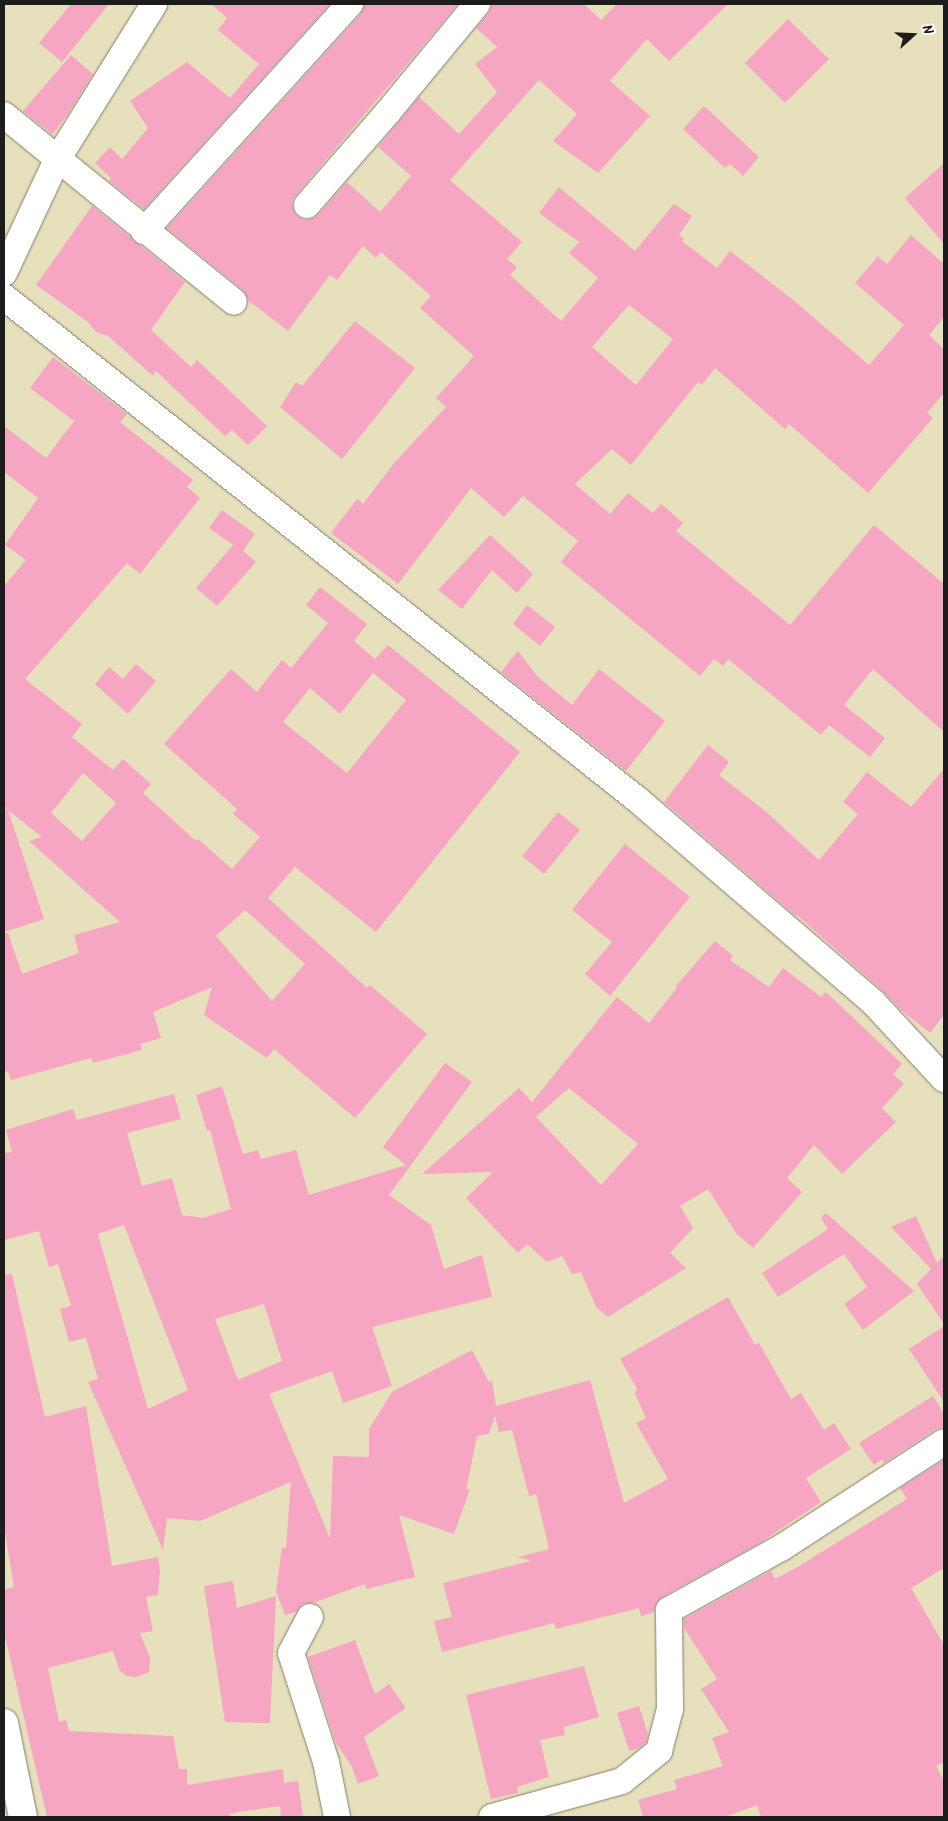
<!DOCTYPE html>
<html>
<head>
<meta charset="utf-8">
<style>
	body { margin:0 }
	#map { position:relative; width:948px; height:1821px; overflow:hidden; background:#e7e0bc; font-family:Kalam,sans-serif }
	div>[style] { position:absolute }
	.building>* { inset:0; background:#f6a6c3 }
	.roads { filter:drop-shadow(0 0 1px #827e6c) drop-shadow(0 0 1px #827e6c) }
	.street>* { height:26px; margin:-13px; padding:0 13px; transform-origin:13px; border-radius:13px; background:#fff }
	.secondary>* { height:28px; margin:-14px; padding:0 14px; transform-origin:14px; border-radius:14px; background:#fff }
	span { translate:-50% -50%; white-space:nowrap; text-align:center; line-height:1.15; -webkit-text-stroke:5px #fff; paint-order:stroke }
	.frame { position:absolute; inset:0; border:5px solid #1c1c1c; pointer-events:none }
	.north { position:absolute; left:888px; top:10px; width:50px; height:50px; -webkit-text-stroke:4px #fff; paint-order:stroke; rotate:70deg; font-size:14px; font-weight:700; line-height:20px; text-align:center; color:#1c1c1c }
	.north::after { content:''; display:block; margin:auto; width:18px; height:22px; background:#1c1c1c; clip-path:polygon(50% 0,100% 100%,50% 72%,0 100%) }
</style>
</head>
<body>
<div id="map">
	<div class="building">
		<div style="clip-path:polygon(71px 4px,109px 4px,62px 62px,39px 43px)"></div>
		<div style="clip-path:polygon(211px 4px,330px 4px,144px 209px,109px 181px,111px 178px,95px 163px,110px 147px,122px 159px,148px 128px,130px 101px,187px 62px,230px 98px,259px 64px,218px 30px,227px 18px)"></div>
		<div style="clip-path:polygon(evenodd,365px 4px,458px 4px,296px 195px,292px 202px,293px 209px,297px 216px,304px 220px,311px 219px,318px 215px,347px 182px,380px 212px,411px 176px,378px 147px,419px 97px,459px 134px,497px 92px,475px 64px,497px 47px,476px 28px,489px 13px,492px 4px,584px 4px,601px 20px,617px 4px,728px 4px,669px 61px,647px 39px,610px 81px,650px 116px,598px 173px,553px 141px,577px 114px,539px 80px,450px 180px,522px 242px,507px 259px,517px 267px,510px 275px,561px 321px,598px 278px,569px 253px,579px 242px,539px 213px,559px 187px,635px 251px,674px 204px,692px 216px,679px 235px,684px 239px,682px 241px,717px 268px,730px 251px,792px 299px,869px 365px,904px 325px,855px 283px,878px 256px,887px 264px,911px 235px,944px 264px,944px 317px,929px 335px,944px 349px,944px 393px,927px 413px,933px 418px,868px 493px,789px 424px,785px 429px,715px 368px,702px 385px,698px 382px,631px 465px,612px 449px,575px 484px,610px 514px,628px 493px,653px 513px,661px 504px,683px 523px,676px 531px,790px 625px,874px 525px,944px 584px,944px 732px,873px 669px,844px 705px,885px 738px,870px 757px,829px 725px,821px 735px,728px 659px,723px 666px,714px 659px,700px 676px,561px 562px,578px 541px,523px 496px,504px 517px,471px 488px,398px 584px,331px 533px,357px 499px,363px 504px,395px 462px,446px 407px,436px 398px,474px 356px,420px 308px,431px 296px,381px 252px,376px 258px,363px 246px,337px 280px,330px 275px,288px 331px,249px 301px,243px 290px,167px 228px,361px 14px,365px 4px,629px 305px,673px 339px,636px 385px,592px 347px,629px 305px)"></div>
		<div style="clip-path:polygon(788px 19px,829px 59px,785px 103px,745px 63px)"></div>
		<div style="clip-path:polygon(71px 55px,93px 74px,66px 117px,52px 134px,23px 111px)"></div>
		<div style="clip-path:polygon(704px 106px,759px 157px,743px 176px,730px 164px,725px 168px,683px 129px)"></div>
		<div style="clip-path:polygon(944px 163px,944px 244px,905px 198px)"></div>
		<div style="clip-path:polygon(92px 206px,185px 282px,151px 330px,191px 367px,197px 360px,267px 426px,248px 445px,232px 430px,225px 436px,156px 371px,153px 376px,108px 336px,96px 332px,88px 322px,36px 285px)"></div>
		<div style="clip-path:polygon(355px 321px,415px 368px,342px 459px,280px 407px,296px 382px,302px 386px)"></div>
		<div style="clip-path:polygon(evenodd,53px 357px,127px 414px,120px 422px,193px 480px,187px 487px,200px 498px,140px 574px,127px 563px,25px 679px,82px 724px,72px 737px,113px 770px,123px 759px,151px 784px,143px 793px,196px 841px,198px 839px,232px 869px,260px 837px,233px 814px,237px 809px,164px 744px,231px 669px,257px 692px,282px 660px,291px 668px,328px 623px,306px 605px,320px 587px,367px 624px,354px 641px,375px 659px,388px 645px,520px 752px,376px 932px,295px 867px,268px 898px,367px 988px,370px 985px,427px 1034px,355px 1118px,274px 1049px,267px 1058px,204px 1015px,212px 987px,153px 1012px,161px 1038px,140px 1044px,142px 1050px,93px 1063px,91px 1058px,11px 1080px,8px 1071px,4px 1072px,4px 933px,8px 933px,22px 974px,79px 953px,74px 935px,120px 922px,29px 841px,42px 837px,8px 810px,44px 919px,4px 932px,4px 810px,7px 809px,4px 806px,4px 586px,26px 560px,5px 545px,38px 498px,4px 472px,4px 426px,46px 458px,74px 421px,30px 388px,53px 357px,373px 673px,406px 700px,347px 773px,283px 722px,310px 688px,340px 714px,373px 673px,53px 357px,83px 773px,116px 803px,82px 841px,51px 813px,83px 773px,53px 357px,245px 910px,305px 964px,272px 1001px,216px 936px,245px 910px)"></div>
		<div style="clip-path:polygon(222px 510px,255px 534px,243px 551px,256px 562px,217px 606px,196px 588px,233px 545px,209px 528px)"></div>
		<div style="clip-path:polygon(490px 535px,533px 574px,517px 593px,492px 570px,462px 609px,438px 590px)"></div>
		<div style="clip-path:polygon(527px 605px,555px 627px,540px 646px,513px 624px)"></div>
		<div style="clip-path:polygon(518px 651px,538px 677px,572px 705px,599px 669px,665px 721px,626px 771px,501px 672px)"></div>
		<div style="clip-path:polygon(136px 664px,156px 681px,128px 714px,95px 684px,109px 667px,123px 679px)"></div>
		<div style="clip-path:polygon(708px 745px,729px 762px,719px 775px,764px 810px,819px 860px,858px 814px,843px 802px,867px 772px,911px 807px,944px 769px,944px 1015px,930px 1033px,901px 1010px,883px 991px,797px 915px,796px 916px,664px 802px)"></div>
		<div style="clip-path:polygon(558px 812px,580px 830px,544px 874px,522px 856px)"></div>
		<div style="clip-path:polygon(625px 844px,690px 897px,610px 996px,585px 974px,612px 942px,572px 910px)"></div>
		<div style="clip-path:polygon(evenodd,715px 941px,733px 956px,730px 960px,769px 987px,783px 968px,821px 997px,826px 992px,902px 1064px,893px 1074px,904px 1084px,882px 1108px,896px 1122px,842px 1174px,814px 1145px,787px 1178px,802px 1192px,753px 1248px,736px 1233px,708px 1189px,680px 1206px,693px 1228px,670px 1253px,686px 1268px,608px 1317px,596px 1307px,581px 1272px,572px 1274px,562px 1256px,547px 1262px,527px 1244px,518px 1253px,466px 1198px,493px 1172px,422px 1174px,519px 1088px,532px 1102px,617px 997px,649px 1023px,677px 988px,676px 986px,715px 941px,569px 1088px,638px 1144px,601px 1185px,536px 1117px,569px 1088px)"></div>
		<div style="clip-path:polygon(evenodd,445px 1063px,472px 1082px,389px 1195px,431px 1225px,444px 1269px,482px 1255px,492px 1297px,372px 1327px,392px 1386px,343px 1403px,332px 1371px,269px 1394px,330px 1538px,333px 1456px,369px 1457px,369px 1429px,392px 1392px,472px 1350px,489px 1382px,492px 1381px,496px 1406px,590px 1380px,624px 1503px,668px 1479px,636px 1423px,646px 1418px,635px 1394px,637px 1389px,620px 1359px,728px 1297px,755px 1345px,759px 1343px,791px 1399px,801px 1393px,824px 1430px,834px 1423px,851px 1449px,806px 1478px,821px 1502px,758px 1544px,662px 1597px,656px 1603px,654px 1612px,641px 1616px,639px 1608px,556px 1629px,554px 1623px,442px 1652px,434px 1621px,452px 1617px,443px 1583px,531px 1561px,518px 1557px,549px 1549px,536px 1494px,529px 1496px,512px 1430px,499px 1432px,495px 1416px,489px 1434px,477px 1436px,466px 1490px,470px 1489px,454px 1534px,399px 1515px,415px 1577px,366px 1589px,365px 1584px,313px 1603px,302px 1604px,296px 1612px,285px 1615px,276px 1591px,282px 1547px,286px 1548px,291px 1482px,200px 1521px,167px 1518px,163px 1550px,88px 1382px,98px 1379px,86px 1338px,69px 1342px,60px 1309px,71px 1306px,58px 1264px,49px 1267px,39px 1231px,4px 1240px,4px 1153px,12px 1152px,6px 1130px,73px 1109px,77px 1120px,174px 1094px,181px 1119px,127px 1133px,142px 1186px,172px 1178px,182px 1215px,203px 1218px,231px 1209px,210px 1130px,207px 1131px,196px 1095px,222px 1086px,243px 1154px,258px 1150px,261px 1159px,296px 1150px,309px 1195px,406px 1165px,383px 1147px,445px 1063px,124px 1225px,188px 1390px,148px 1409px,98px 1234px,124px 1225px,445px 1063px,264px 1304px,282px 1361px,238px 1380px,215px 1319px,264px 1304px)"></div>
		<div style="clip-path:polygon(826px 1213px,914px 1291px,863px 1330px,844px 1304px,867px 1287px,844px 1254px,778px 1297px,762px 1273px,828px 1229px,821px 1218px)"></div>
		<div style="clip-path:polygon(916px 1216px,937px 1263px,944px 1256px,944px 1324px,917px 1284px,931px 1269px,891px 1227px)"></div>
		<div style="clip-path:polygon(12px 1274px,45px 1417px,86px 1406px,112px 1566px,158px 1557px,160px 1570px,158px 1595px,146px 1597px,153px 1631px,140px 1633px,150px 1658px,149px 1672px,136px 1677px,127px 1676px,120px 1671px,113px 1651px,48px 1668px,59px 1722px,66px 1720px,69px 1731px,173px 1736px,179px 1769px,187px 1769px,187px 1785px,283px 1769px,284px 1783px,298px 1781px,303px 1817px,281px 1817px,280px 1806px,238px 1812px,230px 1814px,231px 1817px,47px 1817px,4px 1632px,4px 1590px,14px 1587px,4px 1526px,4px 1275px)"></div>
		<div style="clip-path:polygon(944px 1326px,944px 1402px,909px 1349px)"></div>
		<div style="clip-path:polygon(933px 1396px,944px 1414px,944px 1427px,936px 1429px,884px 1463px,882px 1459px,874px 1465px,859px 1443px)"></div>
		<div style="clip-path:polygon(944px 1460px,944px 1568px,911px 1588px,944px 1645px,944px 1762px,936px 1766px,944px 1781px,944px 1817px,761px 1817px,757px 1805px,725px 1817px,643px 1817px,638px 1800px,677px 1789px,674px 1780px,723px 1766px,712px 1738px,729px 1732px,701px 1689px,717px 1679px,684px 1628px,684px 1619px,771px 1571px,775px 1579px,796px 1568px,907px 1499px,900px 1488px)"></div>
		<div style="clip-path:polygon(233px 1581px,237px 1608px,276px 1596px,270px 1723px,225px 1722px,204px 1586px)"></div>
		<div style="clip-path:polygon(355px 1640px,375px 1694px,389px 1684px,406px 1708px,364px 1737px,379px 1776px,358px 1784px,351px 1765px,336px 1743px,308px 1657px)"></div>
		<div style="clip-path:polygon(584px 1666px,599px 1717px,564px 1727px,565px 1735px,540px 1740px,549px 1777px,517px 1787px,518px 1793px,491px 1799px,466px 1695px)"></div>
		<div style="clip-path:polygon(639px 1706px,648px 1734px,646px 1742px,639px 1748px,629px 1751px,617px 1713px)"></div>
	</div>
	<div class="roads">
		<div class="street">
			<div style="left:4px;top:115px;width:296px;rotate:39.1deg"></div>
			<div style="left:307px;top:205px;width:123px;rotate:-48.9deg"></div>
			<div style="left:388px;top:112px;width:140px;rotate:-50.5deg"></div>
			<div style="left:144px;top:231px;width:307px;rotate:-47.8deg"></div>
			<div style="left:4px;top:273px;width:125px;rotate:-64.9deg"></div>
			<div style="left:57px;top:160px;width:184px;rotate:-58.1deg"></div>
			<div style="left:4px;top:297px;width:809px;rotate:38.43deg"></div>
			<div style="left:638px;top:800px;width:310px;rotate:40.7deg"></div>
			<div style="left:873px;top:1002px;width:105px;rotate:47.3deg"></div>
			<div style="left:310px;top:1617px;width:41px;rotate:117.8deg"></div>
			<div style="left:291px;top:1653px;width:114px;rotate:72.2deg"></div>
			<div style="left:326px;top:1762px;width:56px;rotate:78.7deg"></div>
			<div style="left:492px;top:1817px;width:135px;rotate:-15.5deg"></div>
			<div style="left:622px;top:1781px;width:48px;rotate:-39deg"></div>
			<div style="left:659px;top:1751px;width:43px;rotate:-75.3deg"></div>
			<div style="left:670px;top:1709px;width:99px;rotate:-90.6deg"></div>
			<div style="left:669px;top:1610px;width:128px;rotate:-29deg"></div>
			<div style="left:781px;top:1548px;width:194px;rotate:-33deg"></div>
		</div>
		<div class="secondary">
			<div style="left:4px;top:1723px;width:96px;rotate:78.6deg"></div>
		</div>
	</div>
	<div class="frame"></div>
	<div class="north">N</div>
</div>
</body>
</html>
